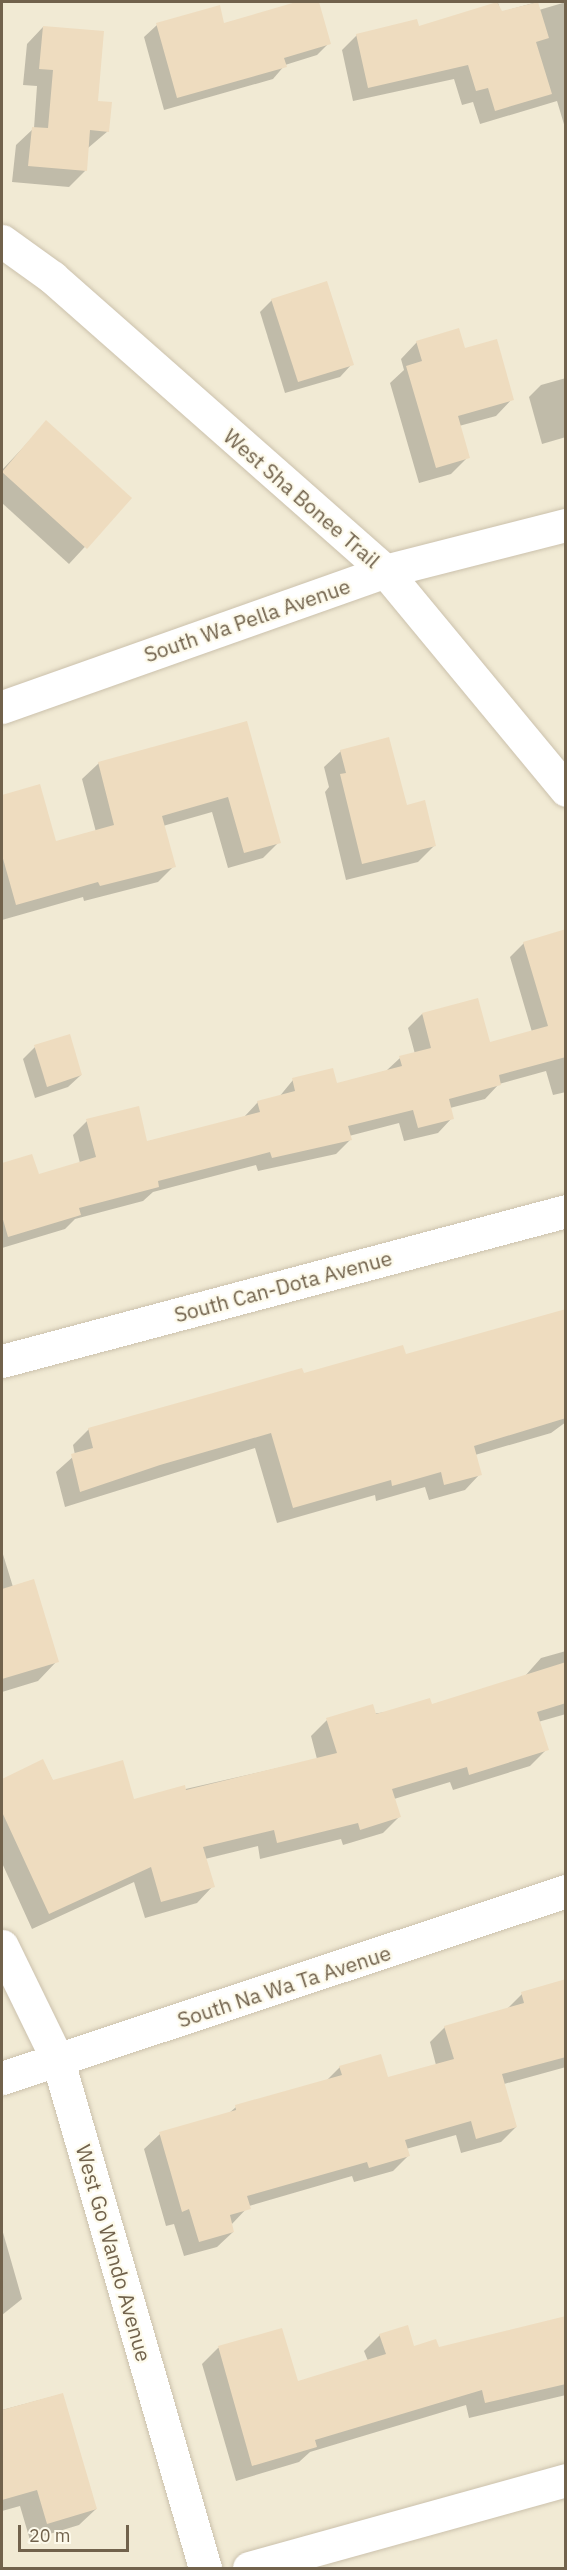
<!DOCTYPE html>
<html>
<head>
<meta charset="utf-8">
<style>
	body { margin:0 }
	#map { position:relative; width:567px; height:2570px; overflow:hidden; background:#faf7e5; font-family:"IBM Plex Sans",sans-serif }
	div>[style] { position:absolute }
	.residential>* { inset:0; background:#f1ead4 }
	.shadow>* { inset:0; background:#0003 }
	.building>* { inset:0; background:#eedcbf }
	.roads { filter:drop-shadow(0 0 2px #cbc1ac) drop-shadow(0 0 2px #cbc1ac) }
	.minor>* { height:33px; margin:-16.5px; padding:0 16.5px; transform-origin:16.5px; border-radius:16.5px; background:#fff }
	span { translate:-50% -50%; white-space:nowrap; text-align:center; line-height:1.15; -webkit-text-stroke:4.5px #fdfaeb; paint-order:stroke }
	.street-label { font-size:21px; color:#71624c }
	.frame { position:absolute; inset:0; border:3px solid #71624c; pointer-events:none }
	.scale { position:absolute; left:18px; top:2525px; width:111px; height:27px; box-sizing:border-box; border:3px solid #71624c; border-top:0; padding-left:8px; font-size:18px; line-height:21px; white-space:nowrap; color:#71624c; -webkit-text-stroke:4px #fdfaeb; paint-order:stroke }
</style>
</head>
<body>
<div id="map">
	<div class="residential">
		<div style="clip-path:polygon(2px 2px,565px 2px,565px 2568px,2px 2568px)"></div>
	</div>
	<div class="shadow">
		<div style="clip-path:polygon(301px 2px,317px 2px,329px 43px,317px 55px,285px 65px,273px 79px,164px 110px,144px 37px,157px 25px,223px 24px)"></div>
		<div style="clip-path:polygon(537px 2px,539px 10px,566px 2px,566px 131px,557px 101px,480px 124px,473px 102px,462px 105px,454px 79px,353px 101px,342px 50px,357px 35px,418px 28px,498px 3px,501px 12px)"></div>
		<div style="clip-path:polygon(43px 27px,96px 102px,108px 131px,88px 148px,86px 170px,69px 187px,12px 182px,16px 145px,34px 128px,37px 86px,23px 85px,27px 44px)"></div>
		<div style="clip-path:polygon(272px 300px,352px 364px,340px 377px,285px 393px,260px 312px)"></div>
		<div style="clip-path:polygon(417px 342px,464px 350px,512px 399px,496px 416px,459px 426px,468px 457px,451px 474px,419px 483px,390px 383px,404px 370px,401px 359px)"></div>
		<div style="clip-path:polygon(566px 378px,566px 437px,542px 444px,529px 397px,541px 385px)"></div>
		<div style="clip-path:polygon(46px 423px,130px 498px,69px 564px,2px 503px,2px 470px)"></div>
		<div style="clip-path:polygon(246px 723px,279px 842px,263px 858px,228px 868px,212px 812px,163px 826px,174px 866px,158px 882px,84px 901px,83px 897px,2px 920px,2px 796px,39px 786px,55px 843px,96px 832px,82px 779px,99px 763px)"></div>
		<div style="clip-path:polygon(341px 751px,406px 806px,435px 845px,418px 862px,346px 880px,325px 792px,329px 787px,324px 767px)"></div>
		<div style="clip-path:polygon(524px 943px,566px 947px,566px 1092px,553px 1095px,546px 1071px,499px 1084px,485px 1099px,450px 1108px,452px 1118px,438px 1133px,404px 1141px,399px 1123px,349px 1136px,350px 1140px,336px 1154px,258px 1171px,256px 1165px,153px 1192px,143px 1201px,75px 1219px,65px 1229px,2px 1248px,2px 1165px,31px 1156px,38px 1176px,80px 1163px,73px 1135px,87px 1121px,146px 1142px,244px 1117px,258px 1102px,279px 1097px,293px 1080px,336px 1084px,386px 1071px,400px 1058px,415px 1054px,408px 1028px,422px 1014px,489px 1044px,532px 1032px,510px 957px)"></div>
		<div style="clip-path:polygon(35px 1047px,81px 1075px,68px 1087px,35px 1098px,23px 1059px)"></div>
		<div style="clip-path:polygon(566px 1310px,566px 1422px,551px 1433px,475px 1455px,480px 1474px,465px 1490px,429px 1500px,425px 1487px,376px 1501px,375px 1495px,277px 1523px,255px 1448px,65px 1507px,56px 1472px,75px 1455px,73px 1445px,89px 1429px,303px 1374px,405px 1356px)"></div>
		<div style="clip-path:polygon(2px 1551px,13px 1587px,57px 1661px,38px 1681px,2px 1692px)"></div>
		<div style="clip-path:polygon(566px 1651px,566px 1714px,538px 1722px,547px 1749px,530px 1766px,453px 1790px,450px 1782px,394px 1799px,399px 1817px,383px 1833px,343px 1845px,341px 1839px,260px 1859px,258px 1846px,205px 1859px,213px 1886px,197px 1903px,145px 1918px,134px 1882px,32px 1929px,2px 1863px,2px 1780px,43px 1761px,53px 1781px,133px 1801px,317px 1759px,311px 1736px,327px 1720px,431px 1706px,525px 1676px,541px 1658px)"></div>
		<div style="clip-path:polygon(566px 1980px,566px 2067px,504px 2084px,516px 2127px,501px 2142px,461px 2153px,456px 2135px,406px 2149px,408px 2156px,393px 2171px,354px 2182px,352px 2176px,249px 2206px,231px 2225px,233px 2232px,217px 2247px,184px 2256px,174px 2224px,166px 2226px,144px 2149px,160px 2134px,228px 2114px,236px 2107px,326px 2081px,340px 2067px,387px 2079px,436px 2065px,430px 2042px,445px 2027px,507px 2009px,522px 1994px)"></div>
		<div style="clip-path:polygon(2px 2229px,22px 2299px,2px 2315px)"></div>
		<div style="clip-path:polygon(566px 2318px,566px 2395px,469px 2418px,466px 2405px,310px 2452px,299px 2462px,236px 2481px,202px 2364px,218px 2348px,281px 2330px,297px 2382px,368px 2361px,364px 2351px,380px 2335px,413px 2348px,438px 2349px)"></div>
		<div style="clip-path:polygon(62px 2394px,96px 2509px,79px 2525px,30px 2540px,20px 2506px,2px 2511px,2px 2410px)"></div>
	</div>
	<div class="building">
		<div style="clip-path:polygon(296px 2px,319px 2px,331px 44px,284px 58px,287px 67px,177px 98px,156px 23px,220px 5px,224px 23px)"></div>
		<div style="clip-path:polygon(497px 2px,502px 11px,538px 2px,549px 38px,536px 42px,552px 94px,495px 111px,488px 88px,476px 91px,468px 65px,368px 88px,356px 34px,417px 19px,419px 26px)"></div>
		<div style="clip-path:polygon(43px 26px,104px 31px,98px 101px,112px 102px,109px 132px,90px 130px,87px 171px,28px 166px,32px 127px,48px 128px,53px 70px,39px 69px)"></div>
		<div style="clip-path:polygon(327px 281px,354px 365px,298px 382px,271px 299px)"></div>
		<div style="clip-path:polygon(459px 328px,465px 348px,497px 339px,514px 400px,458px 416px,470px 458px,436px 468px,406px 366px,422px 361px,416px 341px)"></div>
		<div style="clip-path:polygon(46px 420px,132px 498px,87px 549px,2px 472px)"></div>
		<div style="clip-path:polygon(247px 721px,281px 843px,244px 853px,228px 797px,162px 816px,176px 867px,100px 886px,98px 882px,16px 905px,2px 855px,2px 795px,40px 784px,56px 841px,114px 825px,98px 762px)"></div>
		<div style="clip-path:polygon(389px 737px,407px 805px,425px 800px,436px 846px,362px 864px,340px 774px,346px 773px,340px 750px)"></div>
		<div style="clip-path:polygon(566px 929px,566px 1057px,499px 1075px,501px 1085px,449px 1099px,454px 1119px,418px 1128px,413px 1110px,348px 1126px,352px 1140px,272px 1158px,270px 1152px,158px 1181px,159px 1187px,79px 1208px,81px 1215px,8px 1237px,2px 1216px,2px 1163px,32px 1154px,39px 1174px,96px 1157px,86px 1119px,139px 1106px,147px 1141px,260px 1112px,257px 1101px,295px 1091px,292px 1078px,333px 1068px,337px 1083px,402px 1066px,399px 1056px,431px 1048px,422px 1013px,478px 998px,490px 1042px,548px 1026px,523px 942px)"></div>
		<div style="clip-path:polygon(70px 1034px,82px 1075px,47px 1087px,34px 1045px)"></div>
		<div style="clip-path:polygon(566px 1309px,566px 1418px,474px 1446px,482px 1475px,444px 1485px,441px 1472px,392px 1486px,391px 1480px,293px 1508px,271px 1433px,160px 1465px,80px 1492px,71px 1454px,93px 1448px,88px 1428px,302px 1368px,304px 1373px,403px 1345px,406px 1354px)"></div>
		<div style="clip-path:polygon(34px 1579px,59px 1662px,2px 1679px,2px 1589px)"></div>
		<div style="clip-path:polygon(566px 1662px,566px 1703px,537px 1712px,549px 1750px,469px 1775px,467px 1767px,392px 1789px,401px 1817px,360px 1830px,358px 1823px,277px 1843px,274px 1830px,203px 1847px,215px 1887px,161px 1902px,151px 1867px,49px 1914px,2px 1812px,2px 1779px,43px 1759px,53px 1780px,123px 1760px,134px 1799px,185px 1785px,186px 1790px,337px 1753px,326px 1718px,373px 1704px,376px 1714px,430px 1698px,432px 1704px)"></div>
		<div style="clip-path:polygon(566px 1979px,566px 2057px,502px 2074px,517px 2127px,476px 2139px,471px 2121px,405px 2140px,410px 2156px,369px 2168px,367px 2162px,247px 2196px,251px 2209px,230px 2215px,234px 2232px,199px 2242px,189px 2209px,182px 2212px,159px 2132px,236px 2110px,235px 2105px,342px 2075px,339px 2066px,381px 2054px,388px 2077px,454px 2059px,444px 2026px,524px 2003px,521px 1992px)"></div>
		<div style="clip-path:polygon(566px 2316px,566px 2384px,485px 2403px,482px 2390px,315px 2440px,317px 2447px,252px 2466px,218px 2346px,282px 2328px,298px 2381px,386px 2354px,379px 2334px,408px 2325px,414px 2346px,436px 2339px,439px 2347px)"></div>
		<div style="clip-path:polygon(63px 2393px,97px 2509px,47px 2524px,37px 2490px,2px 2500px,2px 2410px)"></div>
	</div>
	<div class="roads">
		<div class="minor">
			<div style="left:2px;top:241px;width:62px;rotate:35.8deg"></div>
			<div style="left:52px;top:277px;width:444px;rotate:41.4deg"></div>
			<div style="left:385px;top:571px;width:284px;rotate:50.4deg"></div>
			<div style="left:2px;top:707px;width:406px;rotate:-19.5deg"></div>
			<div style="left:385px;top:571px;width:187px;rotate:-14.3deg"></div>
			<div style="left:2px;top:1361px;width:584px;rotate:-14.89deg"></div>
			<div style="left:2px;top:1946px;width:128px;rotate:64deg"></div>
			<div style="left:58px;top:2061px;width:528px;rotate:73.83deg"></div>
			<div style="left:2px;top:2078px;width:594px;rotate:-18.34deg"></div>
			<div style="left:249px;top:2568px;width:329px;rotate:-15.5deg"></div>
		</div>
	</div>
	<div class="street-label">
		<span style="left:302px;top:498px;rotate:41deg">West Sha Bonee Trail</span>
		<span style="left:247px;top:620px;rotate:-19deg">South Wa Pella Avenue</span>
		<span style="left:283px;top:1286px;rotate:-15deg">South Can-Dota Avenue</span>
		<span style="left:284px;top:1986px;rotate:-18deg">South Na Wa Ta Avenue</span>
		<span style="left:114px;top:2253px;rotate:74deg">West Go Wando Avenue</span>
	</div>
	<div class="frame"></div>
	<div class="scale">20 m</div>
</div>
</body>
</html>
